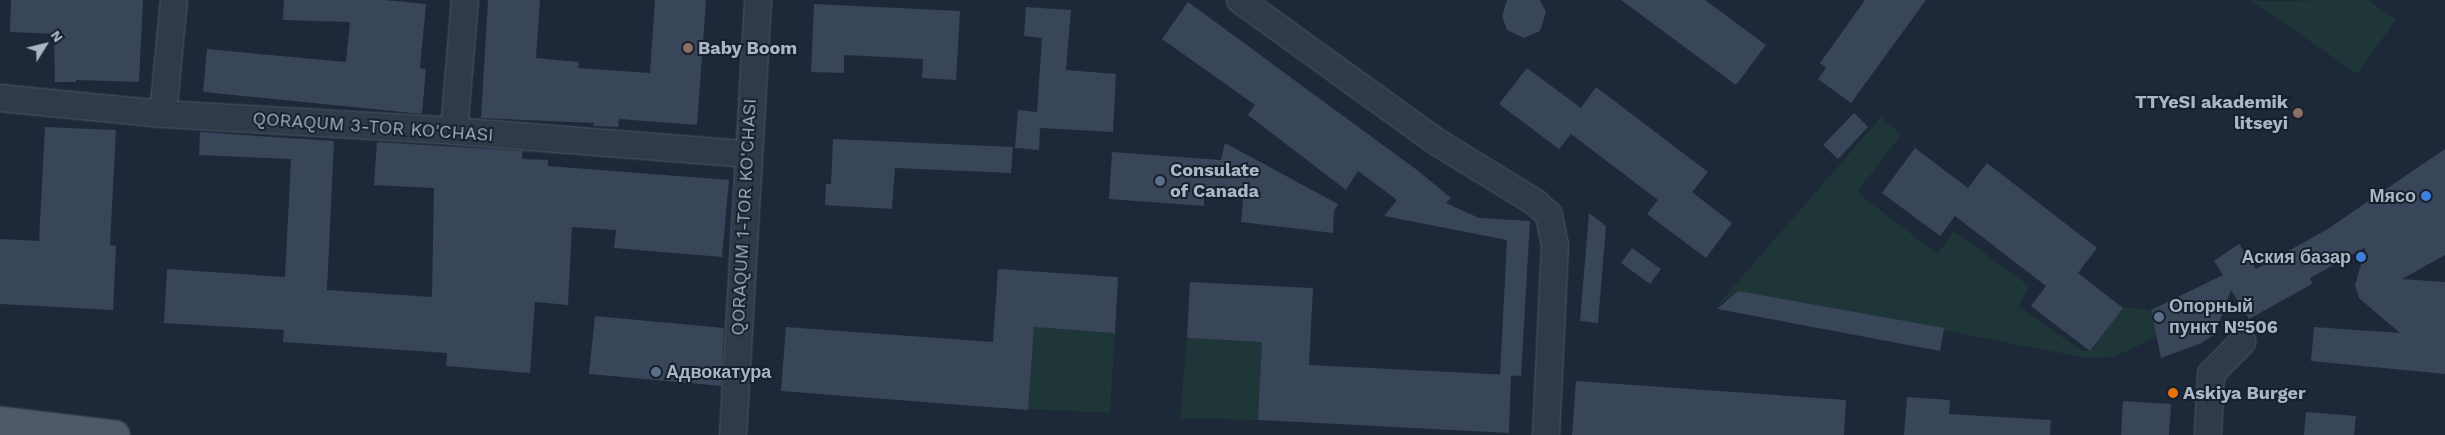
<!DOCTYPE html>
<html>
<head>
<meta charset="utf-8">
<style>
	body { margin:0 }
	#map { position:relative; width:2445px; height:435px; overflow:hidden; background:#1d2838; font-family:"Work Sans",sans-serif }
	div>[style] { position:absolute }
	.green>* { inset:0; background:#1f3639 }
	.building>* { inset:0; background:#394659 }
	.roads { filter:drop-shadow(0 0 1px #4e5867) drop-shadow(0 0 1px #4e5867) }
	.minor>* { height:26px; margin:-13px; padding:0 13px; transform-origin:13px; border-radius:13px; background:#313a48 }
	.major>* { height:28px; margin:-14px; padding:0 14px; transform-origin:14px; border-radius:14px; background:#4e5969 }
	.dots>* { width:14px; height:14px; translate:-50% -50%; box-sizing:border-box; border:2px solid #17202c; border-radius:50% }
	span { translate:-50% -50%; white-space:nowrap; text-align:center; line-height:1.15; -webkit-text-stroke:4px #17202c; paint-order:stroke }
	.poi-label { font-size:18px; color:#aab5c6; font-weight:700 }
	.left { translate:0 -50%; text-align:left }
	.right { translate:-100% -50%; text-align:right }
	.street-label { font-size:18px; color:#aab5c6 }
	.north { position:absolute; left:20px; top:20px; width:50px; height:50px; -webkit-text-stroke:4px #17202c; paint-order:stroke; rotate:54deg; font-size:14px; font-weight:700; line-height:20px; text-align:center; color:#aab5c6 }
	.north::after { content:''; display:block; margin:auto; width:18px; height:22px; background:#aab5c6; clip-path:polygon(50% 0,100% 100%,50% 72%,0 100%) }
</style>
</head>
<body>
<div id="map">
	<div class="green">
		<div style="clip-path:polygon(2368px 0,2396px 19px,2358px 74px,2251px 1px)"></div>
		<div style="clip-path:polygon(1881px 117px,1901px 135px,1857px 192px,1937px 254px,1954px 231px,2030px 287px,2018px 306px,2082px 351px,2092px 350px,2122px 307px,2151px 310px,2157px 337px,2113px 357px,2087px 358px,1738px 291px,1714px 309px)"></div>
		<div style="clip-path:polygon(1034px 327px,1115px 333px,1110px 413px,1028px 409px)"></div>
		<div style="clip-path:polygon(1187px 338px,1262px 342px,1258px 420px,1180px 418px)"></div>
	</div>
	<div class="building">
		<div style="clip-path:polygon(11px 0,143px 0,139px 82px,76px 80px,76px 82px,55px 82px,54px 34px,10px 32px)"></div>
		<div style="clip-path:polygon(284px 0,385px 0,426px 4px,420px 68px,426px 69px,422px 114px,203px 92px,207px 49px,346px 62px,350px 22px,283px 20px)"></div>
		<div style="clip-path:polygon(488px 0,540px 0,536px 58px,579px 62px,578px 68px,650px 73px,655px 0,706px 0,697px 125px,619px 119px,618px 127px,593px 126px,594px 123px,481px 118px)"></div>
		<div style="clip-path:polygon(1507px 0,1540px 0,1546px 12px,1540px 31px,1524px 38px,1507px 30px,1502px 16px)"></div>
		<div style="clip-path:polygon(1621px 0,1705px 0,1766px 45px,1736px 85px)"></div>
		<div style="clip-path:polygon(1865px 0,1926px 0,1851px 103px,1818px 79px,1826px 68px,1820px 63px)"></div>
		<div style="clip-path:polygon(1188px 2px,1417px 170px,1451px 198px,1446px 203px,1479px 218px,1530px 221px,1521px 376px,1500px 375px,1507px 240px,1384px 216px,1397px 200px,1358px 171px,1346px 190px,1248px 115px,1255px 105px,1162px 39px)"></div>
		<div style="clip-path:polygon(814px 4px,960px 11px,956px 80px,922px 78px,923px 59px,844px 55px,844px 73px,811px 72px)"></div>
		<div style="clip-path:polygon(1026px 7px,1071px 10px,1066px 70px,1116px 74px,1113px 132px,1040px 128px,1039px 150px,1015px 148px,1018px 110px,1037px 112px,1042px 38px,1024px 36px)"></div>
		<div style="clip-path:polygon(1527px 68px,1581px 108px,1596px 87px,1708px 172px,1692px 192px,1732px 223px,1706px 258px,1647px 214px,1658px 200px,1571px 134px,1559px 149px,1499px 104px)"></div>
		<div style="clip-path:polygon(1854px 113px,1868px 127px,1838px 159px,1823px 145px)"></div>
		<div style="clip-path:polygon(45px 127px,116px 130px,110px 245px,116px 246px,113px 310px,0 304px,0 239px,39px 241px)"></div>
		<div style="clip-path:polygon(200px 132px,334px 141px,327px 290px,432px 297px,434px 188px,374px 185px,377px 142px,522px 151px,522px 159px,548px 160px,548px 166px,729px 180px,722px 257px,614px 248px,616px 230px,572px 227px,568px 305px,535px 302px,530px 373px,446px 366px,447px 353px,283px 342px,284px 330px,164px 323px,167px 269px,285px 277px,291px 159px,199px 155px)"></div>
		<div style="clip-path:polygon(833px 139px,1013px 147px,1011px 173px,895px 168px,892px 209px,825px 205px,826px 184px,831px 184px)"></div>
		<div style="clip-path:polygon(1225px 143px,1338px 204px,1334px 211px,1333px 233px,1241px 222px,1243px 199px,1204px 195px,1204px 206px,1109px 199px,1112px 152px,1221px 160px)"></div>
		<div style="clip-path:polygon(1915px 148px,1968px 188px,1987px 163px,2097px 248px,2078px 273px,2123px 308px,2090px 351px,2031px 306px,2046px 286px,1955px 216px,1940px 236px,1882px 193px)"></div>
		<div style="clip-path:polygon(2445px 149px,2445px 255px,2402px 279px,2445px 282px,2445px 374px,2311px 361px,2314px 327px,2400px 333px,2359px 298px,2355px 285px,2366px 247px,2310px 278px,2312px 284px,2249px 319px,2231px 290px,2215px 334px,2202px 343px,2161px 358px,2151px 310px,2223px 275px,2214px 261px,2239px 244px,2256px 269px,2326px 230px)"></div>
		<div style="clip-path:polygon(1589px 213px,1606px 226px,1598px 323px,1580px 321px)"></div>
		<div style="clip-path:polygon(1632px 248px,1661px 269px,1650px 284px,1621px 263px)"></div>
		<div style="clip-path:polygon(998px 269px,1118px 277px,1115px 333px,1034px 327px,1028px 410px,781px 391px,786px 327px,993px 342px)"></div>
		<div style="clip-path:polygon(1190px 282px,1313px 288px,1309px 365px,1511px 375px,1509px 433px,1258px 420px,1262px 342px,1187px 338px)"></div>
		<div style="clip-path:polygon(1738px 291px,1944px 328px,1940px 351px,1717px 309px)"></div>
		<div style="clip-path:polygon(595px 316px,724px 328px,721px 386px,589px 374px)"></div>
		<div style="clip-path:polygon(1576px 381px,1846px 400px,1844px 435px,1572px 435px)"></div>
		<div style="clip-path:polygon(1907px 397px,1950px 400px,1949px 414px,2051px 420px,2050px 435px,1904px 435px)"></div>
		<div style="clip-path:polygon(2123px 401px,2171px 404px,2169px 435px,2121px 435px)"></div>
		<div style="clip-path:polygon(2306px 412px,2356px 416px,2354px 435px,2304px 435px)"></div>
	</div>
	<div class="roads">
		<div class="minor">
			<div style="left:1240px;top:0;width:243px;rotate:35.8deg"></div>
			<div style="left:1437px;top:142px;width:116px;rotate:31.6deg"></div>
			<div style="left:1536px;top:203px;width:18px;rotate:43deg"></div>
			<div style="left:1549px;top:215px;width:31px;rotate:79deg"></div>
			<div style="left:1555px;top:245px;width:190px;rotate:92.7deg"></div>
			<div style="left:0;top:98px;width:164px;rotate:5.6deg"></div>
			<div style="left:163px;top:114px;width:291px;rotate:3.3deg"></div>
			<div style="left:454px;top:131px;width:294px;rotate:4.5deg"></div>
			<div style="left:163px;top:114px;width:115px;rotate:-84.5deg"></div>
			<div style="left:454px;top:131px;width:131px;rotate:-85.2deg"></div>
			<div style="left:733px;top:435px;width:436px;rotate:-86.7deg"></div>
			<div style="left:2208px;top:435px;width:61px;rotate:-87.2deg"></div>
			<div style="left:2211px;top:374px;width:45px;rotate:-45.9deg"></div>
		</div>
		<div class="major">
			<div style="left:0;top:421px;width:116px;rotate:6.9deg"></div>
		</div>
	</div>
	<div class="dots">
		<div style="left:688px;top:48px;background:#8d6e63"></div>
		<div style="left:2298px;top:113px;background:#8d6e63"></div>
		<div style="left:1160px;top:181px;background:#5c6f8a"></div>
		<div style="left:2426px;top:196px;background:#3f7fe0"></div>
		<div style="left:2361px;top:257px;background:#3f7fe0"></div>
		<div style="left:2159px;top:317px;background:#5c6f8a"></div>
		<div style="left:656px;top:372px;background:#5c6f8a"></div>
		<div style="left:2173px;top:393px;background:#e8710a"></div>
	</div>
	<div class="poi-label">
		<span class="left" style="left:698px;top:48px">Baby Boom</span>
		<span class="right" style="left:2288px;top:113px">TTYeSI akademik<br>litseyi</span>
		<span class="left" style="left:1170px;top:181px">Consulate<br>of Canada</span>
		<span class="right" style="left:2416px;top:196px">Мясо</span>
		<span class="right" style="left:2351px;top:257px">Аския базар</span>
		<span class="left" style="left:2169px;top:317px">Опорный<br>пункт №506</span>
		<span class="left" style="left:666px;top:372px">Адвокатура</span>
		<span class="left" style="left:2183px;top:393px">Askiya Burger</span>
	</div>
	<div class="street-label">
		<span style="left:373px;top:127px;rotate:4deg">QORAQUM 3-TOR KO'CHASI</span>
		<span style="left:744px;top:217px;rotate:-87deg">QORAQUM 1-TOR KO'CHASI</span>
	</div>
	<div class="north">N</div>
</div>
</body>
</html>
